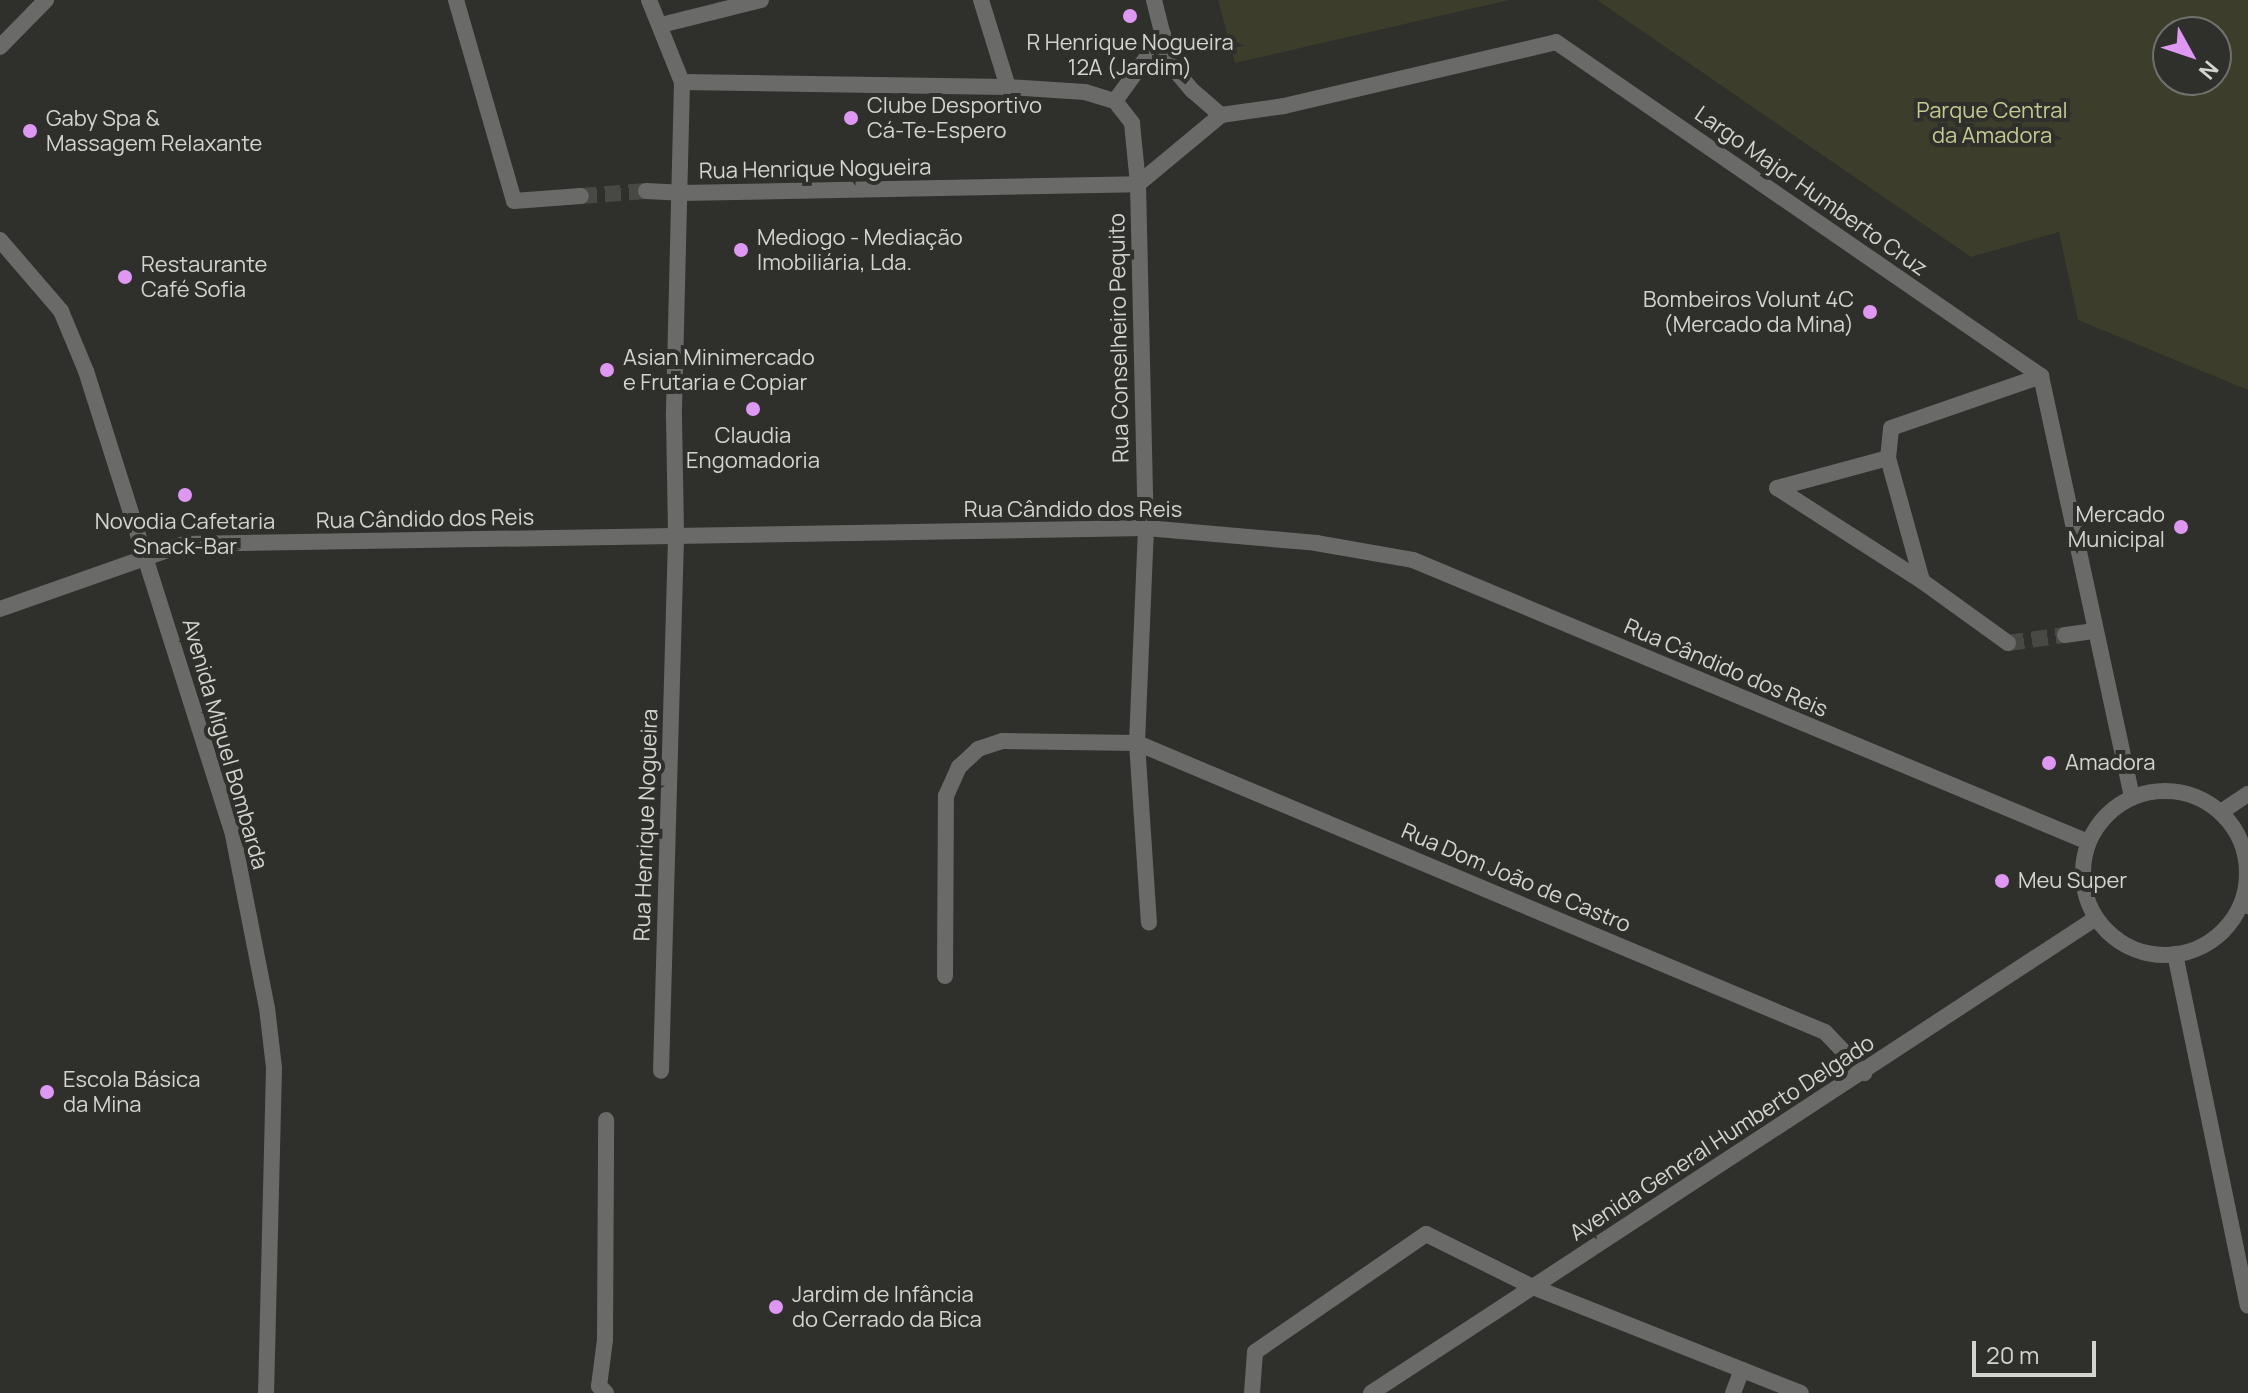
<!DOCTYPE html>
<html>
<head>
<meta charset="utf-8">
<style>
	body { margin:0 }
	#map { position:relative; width:2248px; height:1393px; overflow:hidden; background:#2f2f2b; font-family:Manrope,sans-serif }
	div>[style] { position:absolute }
	.green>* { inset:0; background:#3c3d2b }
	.minor-tunnel>* { height:16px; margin-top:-8px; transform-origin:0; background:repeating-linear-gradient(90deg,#484844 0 16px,transparent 0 24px) }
	.service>* { height:16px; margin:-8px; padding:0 8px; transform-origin:8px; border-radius:8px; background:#6a6a68 }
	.minor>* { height:16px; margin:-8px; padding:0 8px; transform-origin:8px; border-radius:8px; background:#6a6a68 }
	.tertiary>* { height:16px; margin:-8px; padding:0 8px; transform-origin:8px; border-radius:8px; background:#6a6a68 }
	.tertiary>.ring { margin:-8px; padding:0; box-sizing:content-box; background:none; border:16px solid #6a6a68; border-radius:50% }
	.dots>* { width:22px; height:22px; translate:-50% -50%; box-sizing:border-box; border:4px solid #2f2f2b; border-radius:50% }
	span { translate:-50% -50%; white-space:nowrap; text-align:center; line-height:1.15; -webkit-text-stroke:8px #2f2f2b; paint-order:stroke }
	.poi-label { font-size:22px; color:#d3d3d0 }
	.left { translate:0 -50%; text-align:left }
	.right { translate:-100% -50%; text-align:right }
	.park-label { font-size:22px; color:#c8c991 }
	.street-label { font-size:22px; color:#d3d3d0 }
	.north { position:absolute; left:2152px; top:16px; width:80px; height:80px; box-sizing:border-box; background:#2f2f2b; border:2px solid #71716d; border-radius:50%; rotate:130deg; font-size:22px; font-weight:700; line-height:32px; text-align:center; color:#d3d3d0 }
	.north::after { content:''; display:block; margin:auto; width:28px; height:36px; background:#df98f2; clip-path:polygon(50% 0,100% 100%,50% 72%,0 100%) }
	.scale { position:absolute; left:1972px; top:1341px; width:124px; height:36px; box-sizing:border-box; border:4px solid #d3d3d0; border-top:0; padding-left:10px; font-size:24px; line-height:28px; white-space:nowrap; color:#d3d3d0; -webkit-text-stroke:6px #2f2f2b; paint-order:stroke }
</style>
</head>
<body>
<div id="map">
	<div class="green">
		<div style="clip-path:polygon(1218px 0,1509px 0,1235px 63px)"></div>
		<div style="clip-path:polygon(evenodd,1597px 0,2248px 0,2248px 390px,2078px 320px,2059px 232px,1971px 257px,1597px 0,2216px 32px,2216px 80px,2168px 80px,2168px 32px,2216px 32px)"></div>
	</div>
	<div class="minor-tunnel">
		<div style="left:581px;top:196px;width:65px;rotate:-4.4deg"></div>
		<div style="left:2008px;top:643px;width:58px;rotate:-8deg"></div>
	</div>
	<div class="service">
		<div style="left:661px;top:25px;width:103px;rotate:-14deg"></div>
		<div style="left:682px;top:82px;width:326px;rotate:0.9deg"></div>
	</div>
	<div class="minor">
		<div style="left:456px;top:0;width:209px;rotate:73.9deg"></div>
		<div style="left:514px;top:201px;width:67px;rotate:-4.3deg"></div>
		<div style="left:649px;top:0;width:88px;rotate:68.1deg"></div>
		<div style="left:682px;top:82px;width:336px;rotate:91.4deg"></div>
		<div style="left:674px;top:418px;width:120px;rotate:89deg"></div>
		<div style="left:676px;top:538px;width:533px;rotate:91.61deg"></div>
		<div style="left:981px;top:0;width:91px;rotate:72.8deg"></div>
		<div style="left:1008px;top:87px;width:77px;rotate:3.7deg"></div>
		<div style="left:1085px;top:92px;width:31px;rotate:17deg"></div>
		<div style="left:1115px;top:101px;width:28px;rotate:52deg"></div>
		<div style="left:1132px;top:123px;width:61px;rotate:84.4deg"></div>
		<div style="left:1138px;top:184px;width:344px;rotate:88.7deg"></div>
		<div style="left:1146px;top:528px;width:215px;rotate:92.4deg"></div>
		<div style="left:1137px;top:743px;width:180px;rotate:86.2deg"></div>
		<div style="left:1154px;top:0;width:66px;rotate:76deg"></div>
		<div style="left:1170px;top:64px;width:35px;rotate:50deg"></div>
		<div style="left:1193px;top:91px;width:37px;rotate:41deg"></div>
		<div style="left:0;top:47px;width:66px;rotate:-45.6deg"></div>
		<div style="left:1115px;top:101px;width:82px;rotate:-54deg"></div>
		<div style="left:646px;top:191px;width:34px;rotate:3deg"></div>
		<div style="left:680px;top:193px;width:458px;rotate:-1.1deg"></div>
		<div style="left:1138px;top:184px;width:108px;rotate:-39.7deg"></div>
		<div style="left:1221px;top:115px;width:64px;rotate:-8.1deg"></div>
		<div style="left:1284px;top:106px;width:279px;rotate:-13.2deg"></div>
		<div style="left:1556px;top:42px;width:589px;rotate:34.55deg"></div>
		<div style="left:0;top:240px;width:94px;rotate:49.3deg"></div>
		<div style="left:61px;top:311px;width:65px;rotate:67.4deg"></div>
		<div style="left:86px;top:371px;width:487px;rotate:72.4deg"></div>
		<div style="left:233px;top:835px;width:176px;rotate:78.9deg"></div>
		<div style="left:267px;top:1008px;width:60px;rotate:83.3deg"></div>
		<div style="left:274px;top:1068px;width:325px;rotate:91.4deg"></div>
		<div style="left:2041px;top:376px;width:431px;rotate:77.8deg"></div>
		<div style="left:1888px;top:458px;width:128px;rotate:74.5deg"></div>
		<div style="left:1922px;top:581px;width:172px;rotate:-147.3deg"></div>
		<div style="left:1777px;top:488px;width:115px;rotate:-15.1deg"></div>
		<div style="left:1888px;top:458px;width:30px;rotate:-84deg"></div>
		<div style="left:1891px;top:428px;width:159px;rotate:-19.1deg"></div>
		<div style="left:1922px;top:581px;width:106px;rotate:35.8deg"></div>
		<div style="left:0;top:609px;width:196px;rotate:-19.4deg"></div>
		<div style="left:185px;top:544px;width:961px;rotate:-0.95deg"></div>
		<div style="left:1146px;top:528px;width:171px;rotate:5deg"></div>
		<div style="left:1316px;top:543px;width:98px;rotate:9.9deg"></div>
		<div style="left:1413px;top:560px;width:732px;rotate:22.67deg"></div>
		<div style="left:2065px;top:635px;width:28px;rotate:-8deg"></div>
		<div style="left:2242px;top:903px;width:7px;rotate:27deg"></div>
		<div style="left:2175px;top:954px;width:359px;rotate:78.3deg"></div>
		<div style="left:945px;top:976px;width:180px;rotate:-89.7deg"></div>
		<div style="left:946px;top:796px;width:32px;rotate:-66deg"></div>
		<div style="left:959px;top:767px;width:26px;rotate:-43deg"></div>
		<div style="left:978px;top:749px;width:26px;rotate:-18deg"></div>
		<div style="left:1003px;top:741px;width:134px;rotate:0.9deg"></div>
		<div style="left:1137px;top:743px;width:746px;rotate:22.79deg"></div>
		<div style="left:1825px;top:1032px;width:57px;rotate:46.4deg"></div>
		<div style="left:606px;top:1393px;width:10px;rotate:-135deg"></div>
		<div style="left:599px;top:1386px;width:46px;rotate:-82.6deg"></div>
		<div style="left:605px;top:1340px;width:220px;rotate:-89.7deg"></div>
		<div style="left:1252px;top:1393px;width:41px;rotate:-85.8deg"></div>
		<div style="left:1255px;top:1352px;width:208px;rotate:-34.6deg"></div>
		<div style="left:1426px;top:1234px;width:119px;rotate:26.4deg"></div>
		<div style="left:1533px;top:1287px;width:288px;rotate:21.6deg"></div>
		<div style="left:1733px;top:1393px;width:25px;rotate:-69deg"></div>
	</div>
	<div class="tertiary">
		<div class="ring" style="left:2083px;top:791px;width:148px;height:148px"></div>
		<div style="left:2221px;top:812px;width:32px;rotate:-34deg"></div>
		<div style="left:1371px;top:1393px;width:867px;rotate:-33.23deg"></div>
	</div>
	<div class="dots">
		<div style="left:1130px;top:16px;background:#df98f2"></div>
		<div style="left:851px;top:118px;background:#df98f2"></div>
		<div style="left:30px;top:131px;background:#df98f2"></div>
		<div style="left:741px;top:250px;background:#df98f2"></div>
		<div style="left:125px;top:277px;background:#df98f2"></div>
		<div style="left:1870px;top:312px;background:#df98f2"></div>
		<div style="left:607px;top:370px;background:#df98f2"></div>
		<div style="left:753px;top:409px;background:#df98f2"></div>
		<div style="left:185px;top:495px;background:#df98f2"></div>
		<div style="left:2181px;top:527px;background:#df98f2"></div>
		<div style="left:2049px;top:763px;background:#df98f2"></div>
		<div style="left:2002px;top:881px;background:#df98f2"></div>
		<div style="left:47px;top:1092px;background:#df98f2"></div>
		<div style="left:776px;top:1307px;background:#df98f2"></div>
	</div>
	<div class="poi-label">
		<span style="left:1130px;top:55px">R Henrique Nogueira<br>12A (Jardim)</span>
		<span class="left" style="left:867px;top:118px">Clube Desportivo<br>Cá-Te-Espero</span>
		<span class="left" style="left:46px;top:131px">Gaby Spa &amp;<br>Massagem Relaxante</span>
		<span class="left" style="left:757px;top:250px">Mediogo - Mediação<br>Imobiliária, Lda.</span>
		<span class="left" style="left:141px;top:277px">Restaurante<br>Café Sofia</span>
		<span class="right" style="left:1854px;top:312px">Bombeiros Volunt 4C<br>(Mercado da Mina)</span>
		<span class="left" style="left:623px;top:370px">Asian Minimercado<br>e Frutaria e Copiar</span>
		<span style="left:753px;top:448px">Claudia<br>Engomadoria</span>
		<span class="right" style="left:2165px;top:527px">Mercado<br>Municipal</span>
		<span style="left:185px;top:534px">Novodia Cafetaria<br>Snack-Bar</span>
		<span class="left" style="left:2065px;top:763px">Amadora</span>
		<span class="left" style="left:2018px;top:881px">Meu Super</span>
		<span class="left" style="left:63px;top:1092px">Escola Básica<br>da Mina</span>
		<span class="left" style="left:792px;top:1307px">Jardim de Infância<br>do Cerrado da Bica</span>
	</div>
	<div class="park-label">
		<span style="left:1992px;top:123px">Parque Central<br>da Amadora</span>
	</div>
	<div class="street-label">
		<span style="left:815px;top:169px;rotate:-1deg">Rua Henrique Nogueira</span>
		<span style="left:1811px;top:191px;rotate:35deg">Largo Major Humberto Cruz</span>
		<span style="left:1119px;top:338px;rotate:-91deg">Rua Conselheiro Pequito</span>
		<span style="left:1073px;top:510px">Rua Cândido dos Reis</span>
		<span style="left:425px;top:519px;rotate:-1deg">Rua Cândido dos Reis</span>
		<span style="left:1726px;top:668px;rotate:23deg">Rua Cândido dos Reis</span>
		<span style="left:225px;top:744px;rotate:74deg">Avenida Miguel Bombarda</span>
		<span style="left:646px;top:825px;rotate:-88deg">Rua Henrique Nogueira</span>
		<span style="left:1516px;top:878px;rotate:23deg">Rua Dom João de Castro</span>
		<span style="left:1722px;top:1138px;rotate:-33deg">Avenida General Humberto Delgado</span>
	</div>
	<div class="north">N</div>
	<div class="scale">20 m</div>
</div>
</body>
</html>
